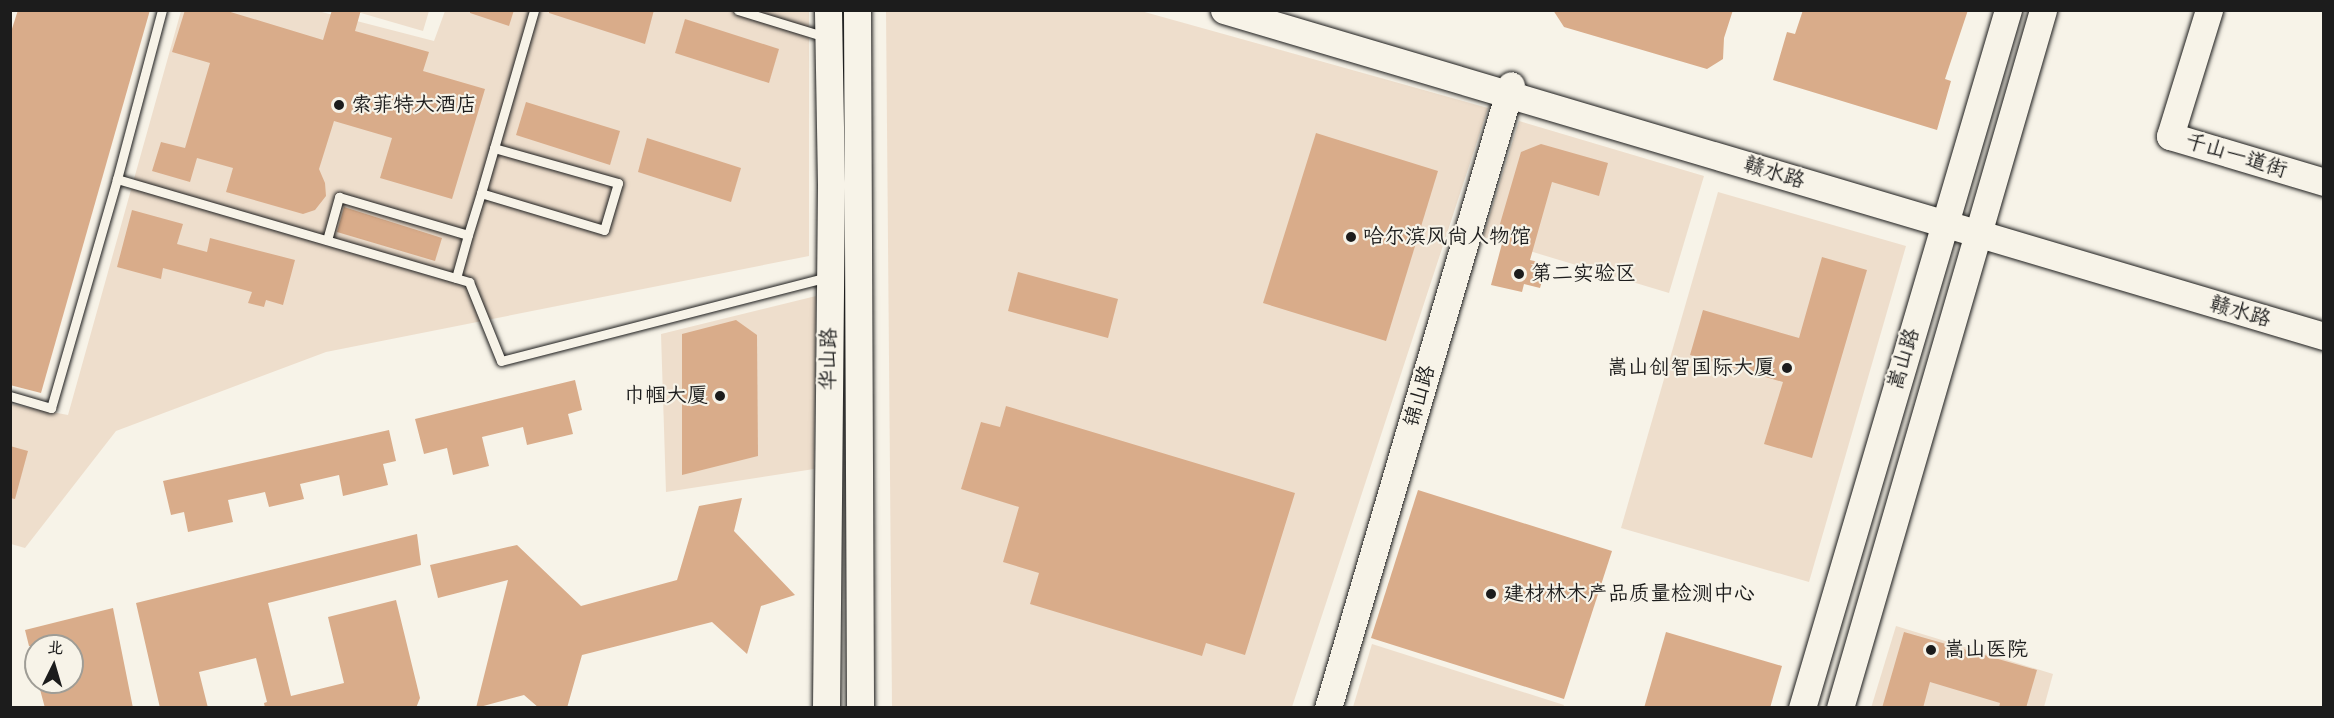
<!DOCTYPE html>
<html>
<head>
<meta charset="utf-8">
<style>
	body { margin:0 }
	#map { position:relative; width:2334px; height:718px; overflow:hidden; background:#f7f3e8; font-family:"Architects Daughter","LXGW WenKai TC",sans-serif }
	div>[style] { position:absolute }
	.built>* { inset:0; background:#eedecc }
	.building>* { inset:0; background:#d9ac8a }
	.roads { filter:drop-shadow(0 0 2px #1c1c1c) drop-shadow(0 0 2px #1c1c1c) }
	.lane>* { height:9px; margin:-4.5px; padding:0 4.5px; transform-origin:4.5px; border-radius:4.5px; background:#f7f3e8 }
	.secondary>* { height:27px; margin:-13.5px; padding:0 13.5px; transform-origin:13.5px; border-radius:13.5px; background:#f7f3e8 }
	.dots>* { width:16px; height:16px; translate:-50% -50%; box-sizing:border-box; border:3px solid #f7f3e8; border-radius:50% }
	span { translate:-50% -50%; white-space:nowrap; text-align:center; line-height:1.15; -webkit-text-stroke:4.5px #f7f3e8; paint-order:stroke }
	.poi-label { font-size:21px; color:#1c1c1c }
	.left { translate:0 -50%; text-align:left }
	.right { translate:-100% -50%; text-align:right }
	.street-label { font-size:21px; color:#1c1c1c }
	.frame { position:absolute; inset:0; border:12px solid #1c1c1c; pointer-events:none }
	.north { position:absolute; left:24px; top:634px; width:60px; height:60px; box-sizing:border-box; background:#f7f3e8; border:2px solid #9f9d96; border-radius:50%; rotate:5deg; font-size:16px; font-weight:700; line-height:24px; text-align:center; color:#1c1c1c }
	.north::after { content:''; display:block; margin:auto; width:21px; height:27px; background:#1c1c1c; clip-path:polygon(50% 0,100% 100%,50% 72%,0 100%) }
</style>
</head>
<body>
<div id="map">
	<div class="built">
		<div style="clip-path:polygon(181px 11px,318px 11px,434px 41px,445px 11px,809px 11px,809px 256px,326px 352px,116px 431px,25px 548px,11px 544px,10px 404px,68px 415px)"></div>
		<div style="clip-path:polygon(354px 11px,429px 11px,423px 31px)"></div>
		<div style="clip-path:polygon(886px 11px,1141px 11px,1488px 108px,1292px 707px,892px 707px)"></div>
		<div style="clip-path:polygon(1519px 121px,1704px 176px,1669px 293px,1483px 237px)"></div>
		<div style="clip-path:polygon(1718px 192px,1906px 246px,1809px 582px,1621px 528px)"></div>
		<div style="clip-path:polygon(816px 296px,814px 469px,666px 492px,661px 334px)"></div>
		<div style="clip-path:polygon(1896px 626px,2053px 674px,2044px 707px,1871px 708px)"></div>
		<div style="clip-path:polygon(1372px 644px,1564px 705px,1563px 707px,1353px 707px)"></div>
	</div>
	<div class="building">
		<div style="clip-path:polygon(18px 10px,150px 10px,41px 393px,10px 385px,10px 35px)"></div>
		<div style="clip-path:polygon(185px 10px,224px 10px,323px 40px,332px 10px,361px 10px,355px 31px,429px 52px,423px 71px,485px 89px,452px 199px,380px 178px,392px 138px,334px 121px,319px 169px,325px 183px,326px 196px,315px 210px,303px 214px,226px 192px,233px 168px,197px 158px,190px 182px,152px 171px,161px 142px,185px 148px,210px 63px,172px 52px)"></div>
		<div style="clip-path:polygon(470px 10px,514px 10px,509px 26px,470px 13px)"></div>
		<div style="clip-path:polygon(549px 10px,654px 10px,645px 44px,549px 13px)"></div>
		<div style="clip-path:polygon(1553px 10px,1733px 10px,1724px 38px,1723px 59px,1707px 69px,1564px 27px)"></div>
		<div style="clip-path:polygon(1803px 10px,1968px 10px,1945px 79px,1951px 81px,1937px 130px,1773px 80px,1787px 32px,1795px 34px)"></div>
		<div style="clip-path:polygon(685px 19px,779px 49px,769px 83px,675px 53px)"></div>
		<div style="clip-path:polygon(526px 102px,620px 131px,610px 165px,516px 135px)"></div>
		<div style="clip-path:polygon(1316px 133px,1438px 171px,1386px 341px,1263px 303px)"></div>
		<div style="clip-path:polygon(647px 138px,741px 168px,731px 202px,638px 172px)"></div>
		<div style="clip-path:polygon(1541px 144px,1608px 163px,1599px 196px,1552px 182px,1530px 260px,1547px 264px,1540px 288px,1524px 284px,1522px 292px,1491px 285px,1504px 236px,1497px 234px,1521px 152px)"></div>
		<div style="clip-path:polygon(344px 207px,442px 238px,435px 261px,337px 232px)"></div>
		<div style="clip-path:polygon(132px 210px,183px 224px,177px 244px,207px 252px,210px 238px,295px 260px,283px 305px,266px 300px,264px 307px,248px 303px,252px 292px,163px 268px,161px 279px,117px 267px)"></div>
		<div style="clip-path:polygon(1822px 257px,1867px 270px,1812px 458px,1764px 444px,1783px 382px,1690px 355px,1703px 310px,1799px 338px)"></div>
		<div style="clip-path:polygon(1018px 272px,1118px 299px,1108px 338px,1008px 311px)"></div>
		<div style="clip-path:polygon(736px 320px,757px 335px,758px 456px,682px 475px,682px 334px)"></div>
		<div style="clip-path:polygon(575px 380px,582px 410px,568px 414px,573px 434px,527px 445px,523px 427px,482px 437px,489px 466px,453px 475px,447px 448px,424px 454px,415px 419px)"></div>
		<div style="clip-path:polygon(1006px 406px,1295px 493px,1245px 655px,1206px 643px,1202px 656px,1030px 604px,1039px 573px,1003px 562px,1019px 507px,961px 489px,981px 422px,1000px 427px)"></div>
		<div style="clip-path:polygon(389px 430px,396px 461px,383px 464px,388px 485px,343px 496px,339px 475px,300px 484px,304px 499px,269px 507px,265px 492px,228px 500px,233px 522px,188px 532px,184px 512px,171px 515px,163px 481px)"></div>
		<div style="clip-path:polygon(10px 446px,28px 451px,15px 499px,10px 498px)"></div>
		<div style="clip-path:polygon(1418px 490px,1612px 551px,1564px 699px,1371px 638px)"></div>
		<div style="clip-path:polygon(742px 498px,734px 531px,795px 595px,761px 606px,747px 654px,712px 622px,582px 655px,567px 708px,539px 708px,524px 695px,476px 708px,508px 580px,438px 598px,430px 565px,517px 545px,581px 606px,677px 580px,699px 506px)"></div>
		<div style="clip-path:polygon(417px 534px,421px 565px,268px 603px,291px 696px,344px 683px,328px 617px,396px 600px,420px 698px,416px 708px,265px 708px,264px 703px,267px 702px,256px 658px,199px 672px,208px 708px,160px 708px,136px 603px)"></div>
		<div style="clip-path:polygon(113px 608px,133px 708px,45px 708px,38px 682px,72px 682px,72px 646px,29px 646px,25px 630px)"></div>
		<div style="clip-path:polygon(1666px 632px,1782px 666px,1770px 708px,1644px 708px)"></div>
		<div style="clip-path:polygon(1904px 632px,2037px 670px,2026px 708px,1999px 708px,2000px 703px,1930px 682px,1923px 708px,1882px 708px)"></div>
	</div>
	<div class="roads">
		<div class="lane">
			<div style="left:738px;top:10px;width:92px;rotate:17.1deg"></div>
			<div style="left:494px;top:148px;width:129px;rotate:15.8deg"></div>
			<div style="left:618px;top:183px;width:49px;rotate:106.6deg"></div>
			<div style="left:604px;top:230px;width:128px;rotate:-163.3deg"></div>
			<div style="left:481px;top:193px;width:191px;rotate:-73.8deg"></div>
			<div style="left:117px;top:179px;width:175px;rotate:-75.1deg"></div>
			<div style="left:327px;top:240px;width:45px;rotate:-74.4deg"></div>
			<div style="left:339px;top:197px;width:134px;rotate:16.4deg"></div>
			<div style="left:468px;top:235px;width:44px;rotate:-72.8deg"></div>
			<div style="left:456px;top:278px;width:45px;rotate:-74.4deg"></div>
			<div style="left:10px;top:396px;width:43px;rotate:16.3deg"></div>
			<div style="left:51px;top:408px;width:238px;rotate:-73.9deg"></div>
			<div style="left:117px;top:179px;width:367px;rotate:16.3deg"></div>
			<div style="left:469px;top:282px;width:85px;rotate:67.9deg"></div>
			<div style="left:501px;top:361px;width:337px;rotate:-14.4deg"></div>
		</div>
		<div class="secondary">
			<div style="left:857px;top:10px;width:698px;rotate:89.75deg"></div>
			<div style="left:1224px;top:10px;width:1147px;rotate:16.51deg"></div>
			<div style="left:2209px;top:10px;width:132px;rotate:107.2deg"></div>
			<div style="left:2170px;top:136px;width:161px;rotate:16.6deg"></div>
			<div style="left:826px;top:708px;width:524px;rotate:-89.45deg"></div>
			<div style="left:831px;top:184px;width:174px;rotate:-91deg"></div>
			<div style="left:1328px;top:708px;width:649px;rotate:-73.63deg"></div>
			<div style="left:1802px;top:708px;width:728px;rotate:-73.56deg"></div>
			<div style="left:1840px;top:708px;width:727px;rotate:-73.78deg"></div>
		</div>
	</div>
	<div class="dots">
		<div style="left:339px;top:105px;background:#1c1c1c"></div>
		<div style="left:1351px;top:237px;background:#1c1c1c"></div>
		<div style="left:1519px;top:274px;background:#1c1c1c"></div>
		<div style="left:1787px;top:368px;background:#1c1c1c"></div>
		<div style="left:720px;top:396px;background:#1c1c1c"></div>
		<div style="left:1491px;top:594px;background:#1c1c1c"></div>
		<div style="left:1931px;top:650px;background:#1c1c1c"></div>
	</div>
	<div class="poi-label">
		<span class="left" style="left:351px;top:105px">索菲特大酒店</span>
		<span class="left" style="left:1363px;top:237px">哈尔滨风尚人物馆</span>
		<span class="left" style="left:1531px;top:274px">第二实验区</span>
		<span class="right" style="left:1775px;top:368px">嵩山创智国际大厦</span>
		<span class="right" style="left:708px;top:396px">巾帼大厦</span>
		<span class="left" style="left:1503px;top:594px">建材林木产品质量检测中心</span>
		<span class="left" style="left:1944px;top:650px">嵩山医院</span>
	</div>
	<div class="street-label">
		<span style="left:2236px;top:156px;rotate:17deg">千山一道街</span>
		<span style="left:1774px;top:173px;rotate:17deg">赣水路</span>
		<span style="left:2240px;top:312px;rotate:16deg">赣水路</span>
		<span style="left:829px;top:359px;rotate:-89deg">华山路</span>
		<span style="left:1904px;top:359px;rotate:-73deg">嵩山路</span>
		<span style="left:1420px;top:396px;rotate:-74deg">锦山路</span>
	</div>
	<div class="frame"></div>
	<div class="north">北</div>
</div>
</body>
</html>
